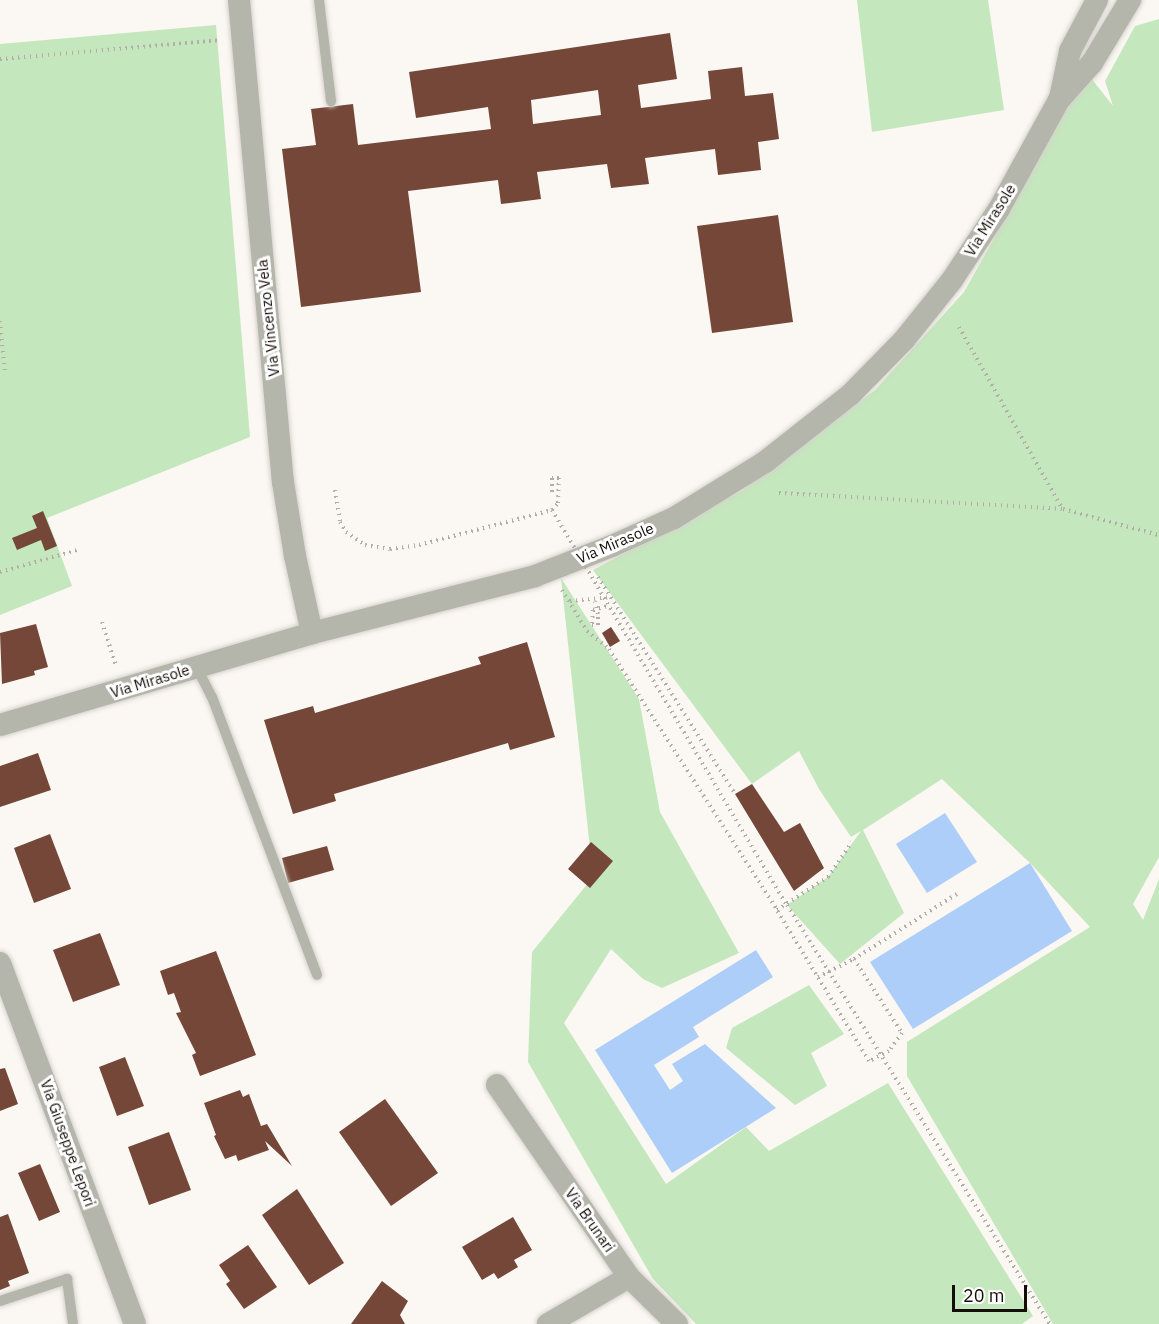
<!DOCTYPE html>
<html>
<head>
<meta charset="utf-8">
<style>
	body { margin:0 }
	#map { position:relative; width:1159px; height:1324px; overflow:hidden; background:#fbf7f3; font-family:"IBM Plex Sans",sans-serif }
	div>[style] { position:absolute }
	.green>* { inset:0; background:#c4e7bd }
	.water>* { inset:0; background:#adcef8 }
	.building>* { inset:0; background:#754738 }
	.path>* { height:4px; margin-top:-2px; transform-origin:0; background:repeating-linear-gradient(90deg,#b2ada9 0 1.5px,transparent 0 6px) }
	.roads { filter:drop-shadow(0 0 2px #d6d2cd) drop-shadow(0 0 2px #d6d2cd) }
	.service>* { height:10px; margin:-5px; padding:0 5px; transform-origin:5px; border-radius:5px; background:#b4b6ab }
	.minor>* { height:22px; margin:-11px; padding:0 11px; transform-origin:11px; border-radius:11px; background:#b4b6ab }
	.path-bridge>* { height:4px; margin-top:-2px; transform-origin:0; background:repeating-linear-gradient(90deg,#b2ada9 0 1.5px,transparent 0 6px) }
	span { translate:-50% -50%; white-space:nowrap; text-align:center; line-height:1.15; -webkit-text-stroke:6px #fff; paint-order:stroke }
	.street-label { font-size:15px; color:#150d08 }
	.scale { position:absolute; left:952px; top:1285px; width:75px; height:27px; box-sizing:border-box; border:3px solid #150d08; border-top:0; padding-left:8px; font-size:18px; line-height:21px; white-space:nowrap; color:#150d08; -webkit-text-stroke:4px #fff; paint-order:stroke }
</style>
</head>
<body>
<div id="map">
	<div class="green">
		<div style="clip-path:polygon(857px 0,988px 0,1004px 110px,872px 132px)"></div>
		<div style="clip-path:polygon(1159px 19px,1159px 857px,1133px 904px,1143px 920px,1159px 879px,1159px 1324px,1053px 1324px,907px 1076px,907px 1042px,1090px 927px,1030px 863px,942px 779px,863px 830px,904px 913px,840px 964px,787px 905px,828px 877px,861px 831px,851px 837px,819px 789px,799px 751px,752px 784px,593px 570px,741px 491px,875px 390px,964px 292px,1087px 73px,1113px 106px,1105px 81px,1135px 26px)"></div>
		<div style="clip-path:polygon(216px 25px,250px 437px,47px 518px,72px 586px,0 615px,0 44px)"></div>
		<div style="clip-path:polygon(561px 578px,639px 699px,660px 812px,739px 953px,662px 988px,643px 979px,611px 949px,564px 1023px,666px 1184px,746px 1127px,769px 1151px,888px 1083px,1033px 1316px,1022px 1324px,696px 1324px,653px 1279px,528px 1062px,532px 952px,593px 877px)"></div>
		<div style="clip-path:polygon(809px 985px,844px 1034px,811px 1053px,827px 1086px,795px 1105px,726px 1048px,732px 1028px)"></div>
	</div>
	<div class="water">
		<div style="clip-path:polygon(945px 813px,977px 862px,927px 893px,896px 844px)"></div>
		<div style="clip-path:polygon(1030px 863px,1072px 931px,913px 1029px,870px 962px)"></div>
		<div style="clip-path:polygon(756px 950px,773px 977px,693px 1027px,699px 1037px,654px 1065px,670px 1090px,683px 1081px,672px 1064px,705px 1044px,776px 1108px,672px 1173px,595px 1050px)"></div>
	</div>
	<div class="building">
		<div style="clip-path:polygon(evenodd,670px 33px,677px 79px,638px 85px,641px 108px,711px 99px,708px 71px,742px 67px,745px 96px,773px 93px,779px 139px,758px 142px,761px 170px,718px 175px,715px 149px,645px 158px,649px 184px,611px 188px,607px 164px,537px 172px,541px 199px,501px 204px,498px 180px,408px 191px,421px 292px,301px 307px,282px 149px,316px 145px,311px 109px,353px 104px,358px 145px,491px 129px,488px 107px,416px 118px,409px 72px,670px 33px,598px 90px,601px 115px,533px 124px,531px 100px,598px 90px)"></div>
		<div style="clip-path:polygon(778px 215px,793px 322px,712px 333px,697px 226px)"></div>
		<div style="clip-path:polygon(43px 511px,57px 546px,45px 551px,41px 540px,17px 550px,12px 538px,37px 528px,32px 516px)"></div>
		<div style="clip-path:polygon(36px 624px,48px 667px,34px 671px,35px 675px,2px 684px,0 633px)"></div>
		<div style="clip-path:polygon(611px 627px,620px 641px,610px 647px,602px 633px)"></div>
		<div style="clip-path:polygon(527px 642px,555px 737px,510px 750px,508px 743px,334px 794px,336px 801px,293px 814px,264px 720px,313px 706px,315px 713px,481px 664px,478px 657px)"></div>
		<div style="clip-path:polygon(38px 753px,51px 790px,0 807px,0 766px)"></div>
		<div style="clip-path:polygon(752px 784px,784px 832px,800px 823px,824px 868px,794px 891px,735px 794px)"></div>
		<div style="clip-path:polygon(50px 834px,71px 889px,34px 903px,14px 848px)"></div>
		<div style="clip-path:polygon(591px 842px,613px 861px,590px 888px,568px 869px)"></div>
		<div style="clip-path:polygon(327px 846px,334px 870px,288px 883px,282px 858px)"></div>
		<div style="clip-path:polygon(100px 933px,120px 985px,73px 1002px,53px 950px)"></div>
		<div style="clip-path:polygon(216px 951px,256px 1055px,200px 1076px,192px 1055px,196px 1053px,176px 1013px,181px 1012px,174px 993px,168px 995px,160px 971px)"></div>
		<div style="clip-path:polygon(125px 1057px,144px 1106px,117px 1116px,99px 1067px)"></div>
		<div style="clip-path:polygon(5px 1068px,18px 1104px,0 1111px,0 1069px)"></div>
		<div style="clip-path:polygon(240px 1090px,243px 1097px,249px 1094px,261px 1126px,267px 1124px,292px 1166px,265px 1141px,269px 1150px,238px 1161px,236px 1155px,225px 1159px,214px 1136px,216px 1135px,204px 1103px)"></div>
		<div style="clip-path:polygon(385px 1099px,438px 1173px,391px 1206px,339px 1132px)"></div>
		<div style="clip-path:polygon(169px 1132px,191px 1190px,149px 1205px,128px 1147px)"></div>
		<div style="clip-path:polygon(40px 1164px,60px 1212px,39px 1221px,18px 1173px)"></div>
		<div style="clip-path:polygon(297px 1189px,344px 1263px,309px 1285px,262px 1215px)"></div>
		<div style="clip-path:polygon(8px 1214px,29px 1273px,8px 1281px,10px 1286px,0 1290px,0 1217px)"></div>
		<div style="clip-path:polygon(513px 1217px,532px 1250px,514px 1260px,518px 1267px,498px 1279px,494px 1273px,482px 1280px,462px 1247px)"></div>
		<div style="clip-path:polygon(248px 1245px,277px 1287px,244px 1309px,226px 1284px,230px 1281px,219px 1265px)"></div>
		<div style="clip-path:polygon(382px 1281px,408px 1301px,400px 1315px,405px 1324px,351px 1324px)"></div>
	</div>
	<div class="path">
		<div style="left:0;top:59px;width:221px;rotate:-4.9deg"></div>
		<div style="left:0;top:321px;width:51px;rotate:84.4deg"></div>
		<div style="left:959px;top:327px;width:208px;rotate:60.4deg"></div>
		<div style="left:335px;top:490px;width:32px;rotate:81deg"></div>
		<div style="left:340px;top:522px;width:12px;rotate:59deg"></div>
		<div style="left:346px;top:532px;width:23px;rotate:34deg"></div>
		<div style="left:365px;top:545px;width:25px;rotate:9deg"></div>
		<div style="left:390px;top:549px;width:29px;rotate:-8deg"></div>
		<div style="left:419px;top:545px;width:138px;rotate:-14.7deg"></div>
		<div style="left:552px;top:510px;width:9px;rotate:-49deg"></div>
		<div style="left:558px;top:503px;width:25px;rotate:-88deg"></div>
		<div style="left:559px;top:478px;width:7px;rotate:180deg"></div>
		<div style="left:552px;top:478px;width:16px;rotate:90deg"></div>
		<div style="left:779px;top:493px;width:284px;rotate:3.2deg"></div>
		<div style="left:1063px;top:509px;width:99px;rotate:15.2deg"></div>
		<div style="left:0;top:572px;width:81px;rotate:-15.8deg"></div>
		<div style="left:598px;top:577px;width:257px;rotate:57.7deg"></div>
		<div style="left:562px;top:590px;width:48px;rotate:58.6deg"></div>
		<div style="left:587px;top:631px;width:28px;rotate:39deg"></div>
		<div style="left:609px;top:649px;width:310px;rotate:57.2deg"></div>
		<div style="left:570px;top:601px;width:41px;rotate:-5.6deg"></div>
		<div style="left:593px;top:610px;width:15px;rotate:94deg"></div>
		<div style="left:592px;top:625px;width:6px"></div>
		<div style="left:598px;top:625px;width:11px;rotate:-90deg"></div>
		<div style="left:598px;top:614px;width:13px;rotate:-103deg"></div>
		<div style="left:102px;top:622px;width:46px;rotate:72.3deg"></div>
		<div style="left:854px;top:959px;width:122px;rotate:-32.3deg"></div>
		<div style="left:818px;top:977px;width:40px;rotate:-26.6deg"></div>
		<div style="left:854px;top:959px;width:88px;rotate:57deg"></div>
		<div style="left:902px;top:1033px;width:22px;rotate:126deg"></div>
		<div style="left:889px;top:1051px;width:22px;rotate:153deg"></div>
		<div style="left:869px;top:1061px;width:177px;rotate:-121.4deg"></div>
		<div style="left:777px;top:910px;width:61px;rotate:-32.9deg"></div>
		<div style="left:828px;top:877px;width:42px;rotate:-55.6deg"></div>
	</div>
	<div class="roads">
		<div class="service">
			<div style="left:319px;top:0;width:102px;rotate:83.2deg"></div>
			<div style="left:197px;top:668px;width:33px;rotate:63deg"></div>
			<div style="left:212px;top:697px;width:297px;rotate:69.3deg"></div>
			<div style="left:0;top:1301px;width:71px;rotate:-18.2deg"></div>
			<div style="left:67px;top:1279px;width:45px;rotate:82.4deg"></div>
		</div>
		<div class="minor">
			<div style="left:239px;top:0;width:484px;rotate:84.8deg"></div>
			<div style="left:283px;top:482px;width:75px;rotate:80.8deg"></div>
			<div style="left:295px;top:556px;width:79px;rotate:77.6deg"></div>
			<div style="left:1060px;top:98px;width:48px;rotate:-78deg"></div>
			<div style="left:1070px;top:51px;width:58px;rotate:-62.1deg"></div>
			<div style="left:0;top:725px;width:325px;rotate:-16.4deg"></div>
			<div style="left:312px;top:633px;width:230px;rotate:-14.3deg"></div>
			<div style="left:535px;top:576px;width:83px;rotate:-21.3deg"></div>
			<div style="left:612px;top:546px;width:68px;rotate:-24.3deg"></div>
			<div style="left:674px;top:518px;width:107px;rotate:-31.6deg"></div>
			<div style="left:765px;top:462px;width:110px;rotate:-38.3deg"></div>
			<div style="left:851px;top:394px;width:76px;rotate:-45.5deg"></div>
			<div style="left:904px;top:340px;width:77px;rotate:-51.3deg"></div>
			<div style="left:952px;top:280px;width:85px;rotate:-56.5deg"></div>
			<div style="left:999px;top:209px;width:124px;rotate:-61.2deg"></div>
			<div style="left:1059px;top:100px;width:50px;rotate:-48.3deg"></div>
			<div style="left:1092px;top:63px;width:74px;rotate:-58.9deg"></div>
			<div style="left:0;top:963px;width:385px;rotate:69.5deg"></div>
			<div style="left:497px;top:1085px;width:233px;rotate:55.5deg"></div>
			<div style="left:629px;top:1277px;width:94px;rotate:149.9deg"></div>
			<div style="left:629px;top:1277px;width:67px;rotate:44.4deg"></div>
		</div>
	</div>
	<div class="path-bridge">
		<div style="left:552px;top:510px;width:460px;rotate:59.3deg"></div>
		<div style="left:787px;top:905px;width:495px;rotate:57.9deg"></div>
		<div style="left:593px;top:610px;width:15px;rotate:-16deg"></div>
	</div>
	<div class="street-label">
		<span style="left:990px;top:220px;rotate:-58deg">Via Mirasole</span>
		<span style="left:268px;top:318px;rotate:-96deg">Via Vincenzo Vela</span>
		<span style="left:615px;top:543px;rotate:-23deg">Via Mirasole</span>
		<span style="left:150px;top:681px;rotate:-17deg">Via Mirasole</span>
		<span style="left:68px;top:1143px;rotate:70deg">Via Giuseppe Lepori</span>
		<span style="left:590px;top:1220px;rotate:55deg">Via Brunari</span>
	</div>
	<div class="scale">20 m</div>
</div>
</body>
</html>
